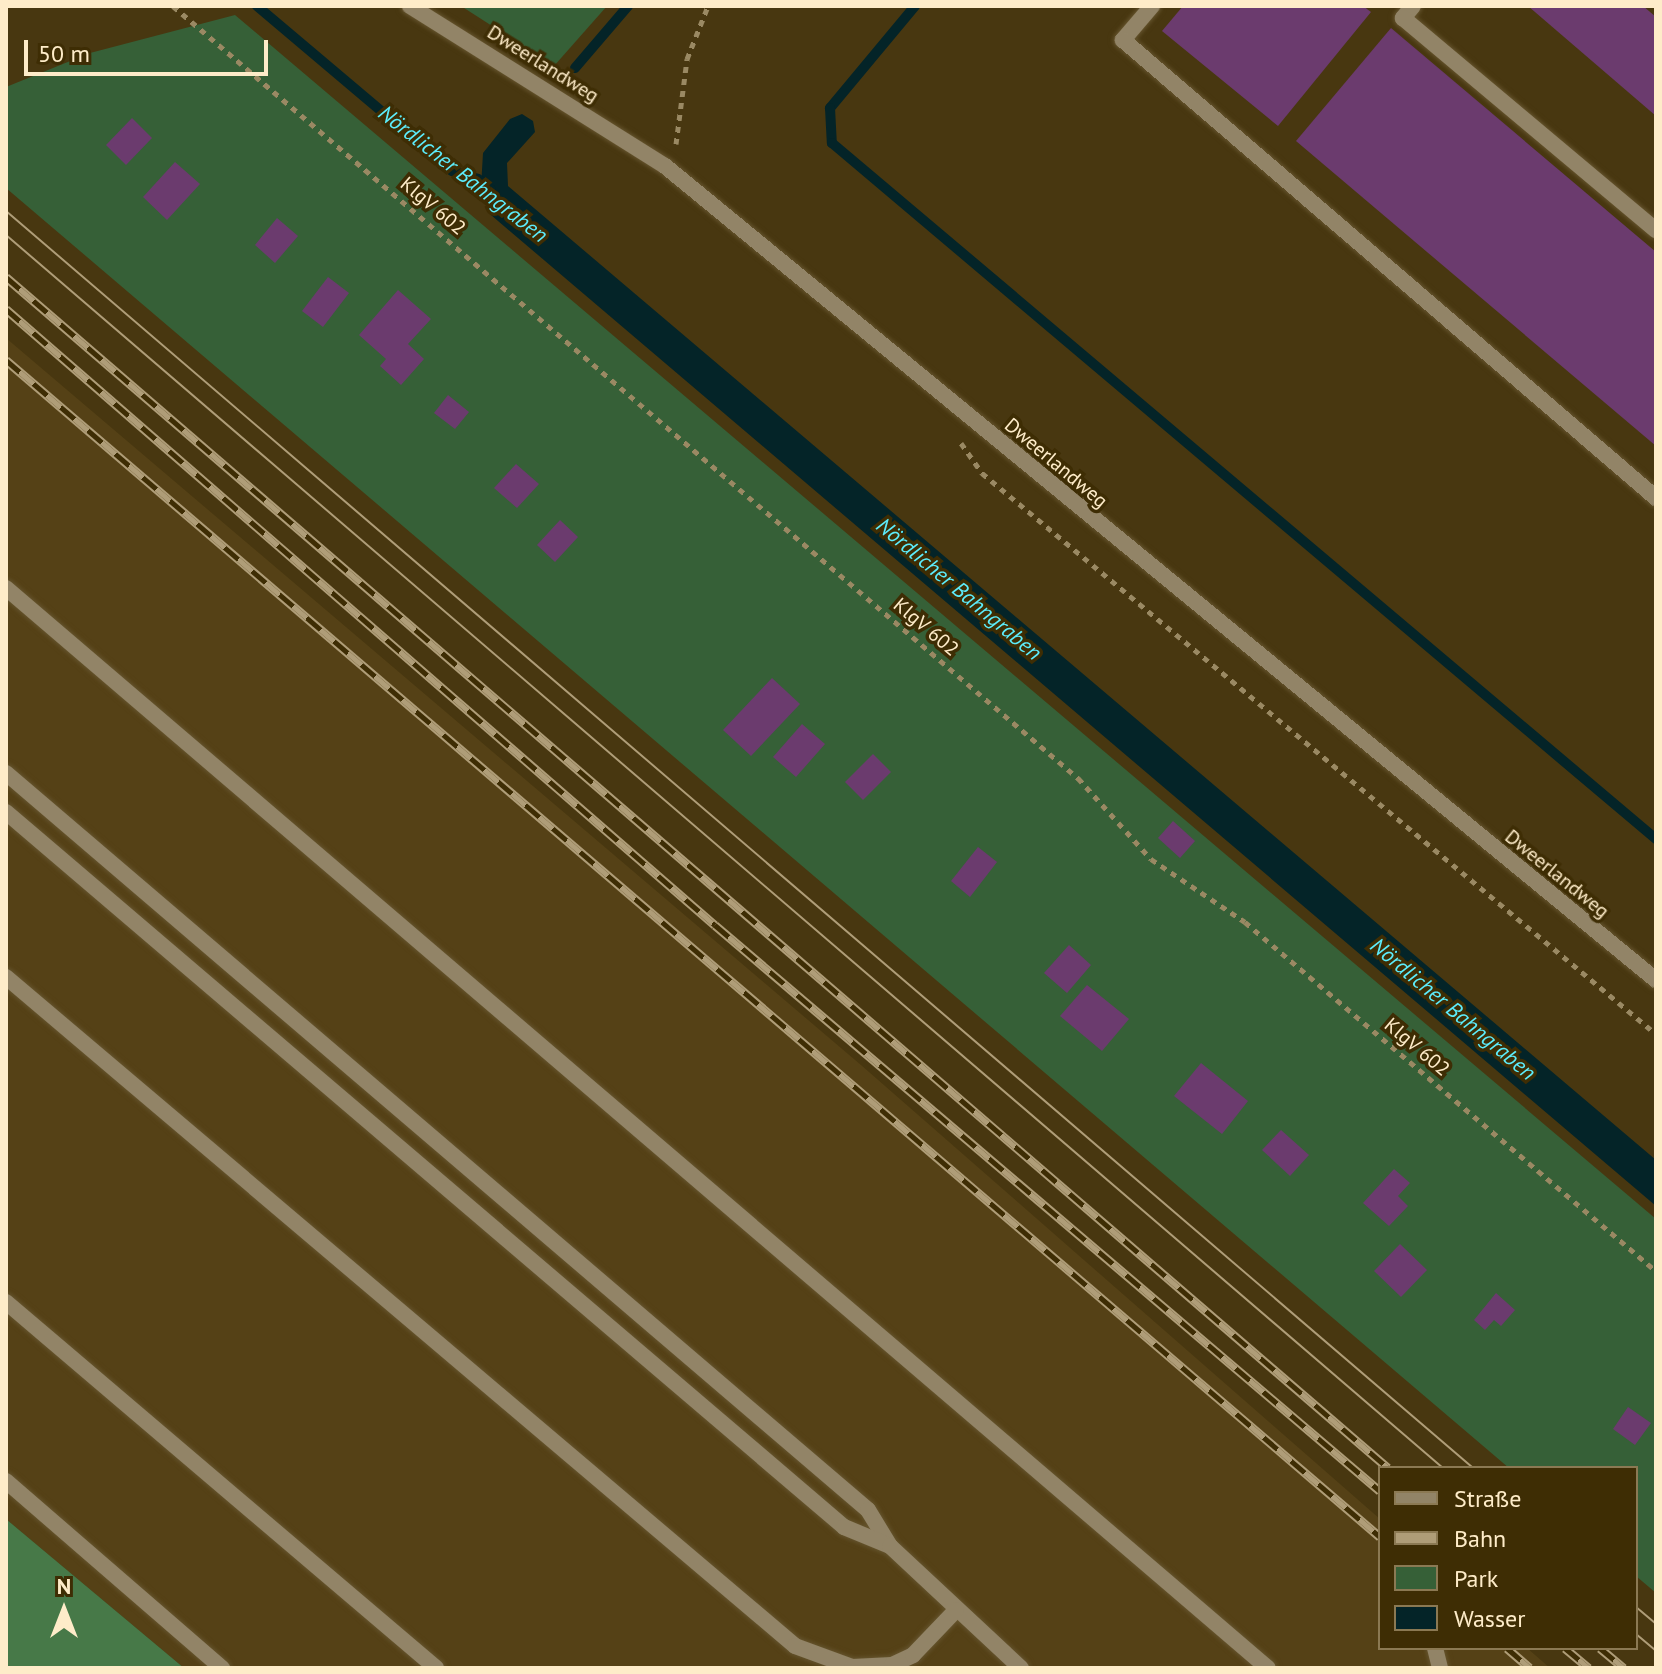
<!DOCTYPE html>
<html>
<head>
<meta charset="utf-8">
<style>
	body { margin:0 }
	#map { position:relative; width:1662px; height:1674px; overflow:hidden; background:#483710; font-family:"PT Sans",sans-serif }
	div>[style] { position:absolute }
	.built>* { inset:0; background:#554116 }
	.green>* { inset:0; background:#366037 }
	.forest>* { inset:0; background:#477948 }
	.water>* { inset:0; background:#042428 }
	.stream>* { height:10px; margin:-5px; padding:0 5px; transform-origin:5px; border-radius:5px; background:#042428 }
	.building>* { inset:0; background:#6b3b6e }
	.path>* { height:5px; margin-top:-2.5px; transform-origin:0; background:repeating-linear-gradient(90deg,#9a8963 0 6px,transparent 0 12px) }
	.roads { filter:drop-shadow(0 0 2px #65542e) drop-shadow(0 0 2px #65542e) }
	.lane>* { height:16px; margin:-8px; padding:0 8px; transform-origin:8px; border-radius:8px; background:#928467 }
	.street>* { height:16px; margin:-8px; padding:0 8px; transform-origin:8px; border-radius:8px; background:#928467 }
	.tram>* { height:2px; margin:-1px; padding:0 1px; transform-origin:1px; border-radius:1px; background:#af9d78 }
	.rail>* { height:9px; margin-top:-4.5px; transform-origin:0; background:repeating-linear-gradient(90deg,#3e2d04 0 18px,#af9d78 0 36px); box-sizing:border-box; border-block:2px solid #af9d78 }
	span { translate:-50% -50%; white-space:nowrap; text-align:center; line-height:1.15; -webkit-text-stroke:7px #3e2d04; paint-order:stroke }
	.street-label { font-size:20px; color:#feecc9 }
	.water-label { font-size:22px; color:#5cecfb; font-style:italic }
	.frame { position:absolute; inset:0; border:8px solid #feecc9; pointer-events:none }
	.legend { position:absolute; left:1378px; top:1466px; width:260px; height:184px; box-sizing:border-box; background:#3e2d04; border:2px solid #8b7953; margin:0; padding:10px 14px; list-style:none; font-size:24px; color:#feecc9 }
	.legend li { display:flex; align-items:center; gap:16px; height:40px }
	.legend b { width:40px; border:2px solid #8b7953 }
	.north { position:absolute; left:24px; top:1570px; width:80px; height:80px; -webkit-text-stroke:6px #3e2d04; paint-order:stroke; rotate:0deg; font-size:22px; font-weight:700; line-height:32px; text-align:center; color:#feecc9 }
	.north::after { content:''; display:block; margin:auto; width:28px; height:36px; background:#feecc9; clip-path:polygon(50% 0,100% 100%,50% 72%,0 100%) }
	.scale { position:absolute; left:24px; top:40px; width:244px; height:36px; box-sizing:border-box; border:4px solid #feecc9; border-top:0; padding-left:10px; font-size:24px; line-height:28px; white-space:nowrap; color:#feecc9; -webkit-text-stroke:6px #3e2d04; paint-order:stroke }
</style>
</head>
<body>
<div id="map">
	<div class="built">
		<div style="clip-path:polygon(6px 338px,861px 1065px,1380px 1519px,1380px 1648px,1527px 1648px,1550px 1668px,184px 1668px,6px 1519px)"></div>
	</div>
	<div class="green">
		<div style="clip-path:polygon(461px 6px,607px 6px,554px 66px)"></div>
		<div style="clip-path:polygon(235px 15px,1656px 1219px,1656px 1593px,1636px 1576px,1636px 1468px,1509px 1468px,6px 188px,6px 87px,90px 53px)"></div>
	</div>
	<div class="forest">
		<div style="clip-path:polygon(6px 1519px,184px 1668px,6px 1668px)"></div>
	</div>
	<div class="water">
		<div style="clip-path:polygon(522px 114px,533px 121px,535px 132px,507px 163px,508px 186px,1656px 1160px,1656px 1206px,491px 215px,481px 187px,483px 153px,510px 119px)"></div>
	</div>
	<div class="stream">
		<div style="left:257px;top:6px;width:255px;rotate:40.2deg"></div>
		<div style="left:452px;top:171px;width:27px;rotate:17deg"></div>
		<div style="left:478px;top:179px;width:17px;rotate:40deg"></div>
		<div style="left:915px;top:6px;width:133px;rotate:129.8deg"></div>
		<div style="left:830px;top:108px;width:35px;rotate:87deg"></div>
		<div style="left:832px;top:143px;width:1079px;rotate:40.19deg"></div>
		<div style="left:575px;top:68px;width:82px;rotate:-49.5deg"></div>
	</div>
	<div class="building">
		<div style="clip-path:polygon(1183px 6px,1363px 6px,1371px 12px,1278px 126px,1162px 31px)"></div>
		<div style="clip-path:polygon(1528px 6px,1643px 6px,1656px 17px,1656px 116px)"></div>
		<div style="clip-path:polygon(1391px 28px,1656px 252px,1656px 446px,1296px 141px)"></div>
		<div style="clip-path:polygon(132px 118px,152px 138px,126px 165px,106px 145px)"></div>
		<div style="clip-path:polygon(175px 162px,200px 184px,167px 220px,143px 197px)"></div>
		<div style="clip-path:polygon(277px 218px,298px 236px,275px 263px,255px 245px)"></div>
		<div style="clip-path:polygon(328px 277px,349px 293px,323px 327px,302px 311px)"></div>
		<div style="clip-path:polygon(398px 290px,431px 319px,408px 344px,424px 359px,401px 385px,380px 366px,386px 359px,359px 335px)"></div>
		<div style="clip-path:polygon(448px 395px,469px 412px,455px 429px,434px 413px)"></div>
		<div style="clip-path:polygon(516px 464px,539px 484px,517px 508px,494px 488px)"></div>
		<div style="clip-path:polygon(560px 520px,578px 537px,555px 562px,537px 545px)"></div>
		<div style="clip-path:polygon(772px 678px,800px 704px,751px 756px,723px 730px)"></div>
		<div style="clip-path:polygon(802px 724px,825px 744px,796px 777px,773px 757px)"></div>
		<div style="clip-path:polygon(873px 754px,891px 772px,863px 800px,845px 782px)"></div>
		<div style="clip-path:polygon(1173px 821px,1195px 841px,1180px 858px,1158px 838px)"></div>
		<div style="clip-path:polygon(978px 847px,997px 862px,970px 897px,951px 881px)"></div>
		<div style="clip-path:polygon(1069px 945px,1091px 965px,1067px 993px,1044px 973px)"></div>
		<div style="clip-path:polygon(1087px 985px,1129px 1019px,1102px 1051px,1060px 1016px)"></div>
		<div style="clip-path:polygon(1201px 1063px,1248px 1101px,1222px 1134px,1174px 1096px)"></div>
		<div style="clip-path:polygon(1281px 1130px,1309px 1155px,1290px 1176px,1262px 1150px)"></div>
		<div style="clip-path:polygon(1394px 1169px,1410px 1183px,1398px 1196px,1408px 1206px,1389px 1226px,1363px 1203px)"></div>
		<div style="clip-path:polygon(1400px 1244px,1427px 1270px,1401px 1297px,1374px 1271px)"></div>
		<div style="clip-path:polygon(1496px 1293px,1515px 1310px,1501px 1326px,1494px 1320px,1485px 1330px,1474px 1320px)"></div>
		<div style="clip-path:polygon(1628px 1407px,1651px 1423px,1635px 1445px,1613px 1429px)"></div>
	</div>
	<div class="path">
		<div style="left:173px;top:6px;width:1190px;rotate:40.47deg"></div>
		<div style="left:1078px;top:778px;width:109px;rotate:48deg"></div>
		<div style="left:1151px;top:859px;width:113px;rotate:33.8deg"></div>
		<div style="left:1245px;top:922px;width:539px;rotate:40.34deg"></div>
		<div style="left:676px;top:144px;width:86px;rotate:-82.6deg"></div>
		<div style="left:687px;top:59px;width:57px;rotate:-68.4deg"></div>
		<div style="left:961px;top:443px;width:37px;rotate:55deg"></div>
		<div style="left:982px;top:473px;width:877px;rotate:39.77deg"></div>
	</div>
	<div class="roads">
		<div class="lane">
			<div style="left:1152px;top:6px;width:45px;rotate:130.5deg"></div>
			<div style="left:1123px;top:40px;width:703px;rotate:40.67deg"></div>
			<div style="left:1413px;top:6px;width:16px;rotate:130deg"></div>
			<div style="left:1403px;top:18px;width:330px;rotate:40deg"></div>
			<div style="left:6px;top:588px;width:1661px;rotate:40.56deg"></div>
			<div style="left:6px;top:773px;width:1134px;rotate:40.53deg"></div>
			<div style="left:868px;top:1510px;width:42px;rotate:58.6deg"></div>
			<div style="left:6px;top:812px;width:1102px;rotate:40.47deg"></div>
			<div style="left:844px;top:1527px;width:50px;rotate:22.4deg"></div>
			<div style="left:890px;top:1546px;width:179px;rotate:43deg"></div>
			<div style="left:6px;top:977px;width:1034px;rotate:40.29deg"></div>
			<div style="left:795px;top:1646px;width:61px;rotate:20.2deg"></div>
			<div style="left:852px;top:1667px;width:40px;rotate:-2.9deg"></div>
			<div style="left:892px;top:1665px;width:23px;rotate:-25deg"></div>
			<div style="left:913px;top:1655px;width:62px;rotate:-46.3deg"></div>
			<div style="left:6px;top:1302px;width:565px;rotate:40.4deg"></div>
			<div style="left:6px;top:1481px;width:286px;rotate:40.9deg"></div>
			<div style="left:1435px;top:1648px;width:21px;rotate:76deg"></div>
		</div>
		<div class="street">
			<div style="left:410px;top:6px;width:301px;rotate:32.1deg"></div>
			<div style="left:665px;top:166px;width:1282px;rotate:39.4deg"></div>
		</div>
	</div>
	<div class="tram">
		<div style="left:6px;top:211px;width:1932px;rotate:40.59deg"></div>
		<div style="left:6px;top:235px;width:1893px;rotate:40.63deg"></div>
		<div style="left:1636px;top:1607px;width:26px;rotate:40deg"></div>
		<div style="left:1636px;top:1634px;width:26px;rotate:40deg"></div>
	</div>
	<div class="rail">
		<div style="left:6px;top:277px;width:1824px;rotate:40.75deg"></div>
		<div style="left:6px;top:309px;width:939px;rotate:40.99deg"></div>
		<div style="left:715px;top:925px;width:873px;rotate:40.4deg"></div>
		<div style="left:6px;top:360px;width:1809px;rotate:40.58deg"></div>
		<div style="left:1507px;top:1648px;width:30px;rotate:41deg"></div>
		<div style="left:1565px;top:1648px;width:31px;rotate:40deg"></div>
		<div style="left:1600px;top:1648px;width:31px;rotate:40deg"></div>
	</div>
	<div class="street-label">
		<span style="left:543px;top:64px;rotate:32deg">Dweerlandweg</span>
		<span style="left:433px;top:206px;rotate:40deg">KlgV 602</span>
		<span style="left:1056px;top:463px;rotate:40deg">Dweerlandweg</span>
		<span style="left:926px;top:627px;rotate:40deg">KlgV 602</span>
		<span style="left:1557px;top:874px;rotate:39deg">Dweerlandweg</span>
		<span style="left:1417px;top:1047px;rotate:40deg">KlgV 602</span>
	</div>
	<div class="water-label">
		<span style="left:463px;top:174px;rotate:38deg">Nördlicher Bahngraben</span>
		<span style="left:959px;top:589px;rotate:40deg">Nördlicher Bahngraben</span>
		<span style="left:1453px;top:1009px;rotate:40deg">Nördlicher Bahngraben</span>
	</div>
	<div class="frame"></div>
	<ul class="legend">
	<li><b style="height:10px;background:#928467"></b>Straße</li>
	<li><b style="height:10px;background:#af9d78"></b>Bahn</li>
	<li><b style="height:22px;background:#366037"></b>Park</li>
	<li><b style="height:22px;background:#042428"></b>Wasser</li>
	</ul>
	<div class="north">N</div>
	<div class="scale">50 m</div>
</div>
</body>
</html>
